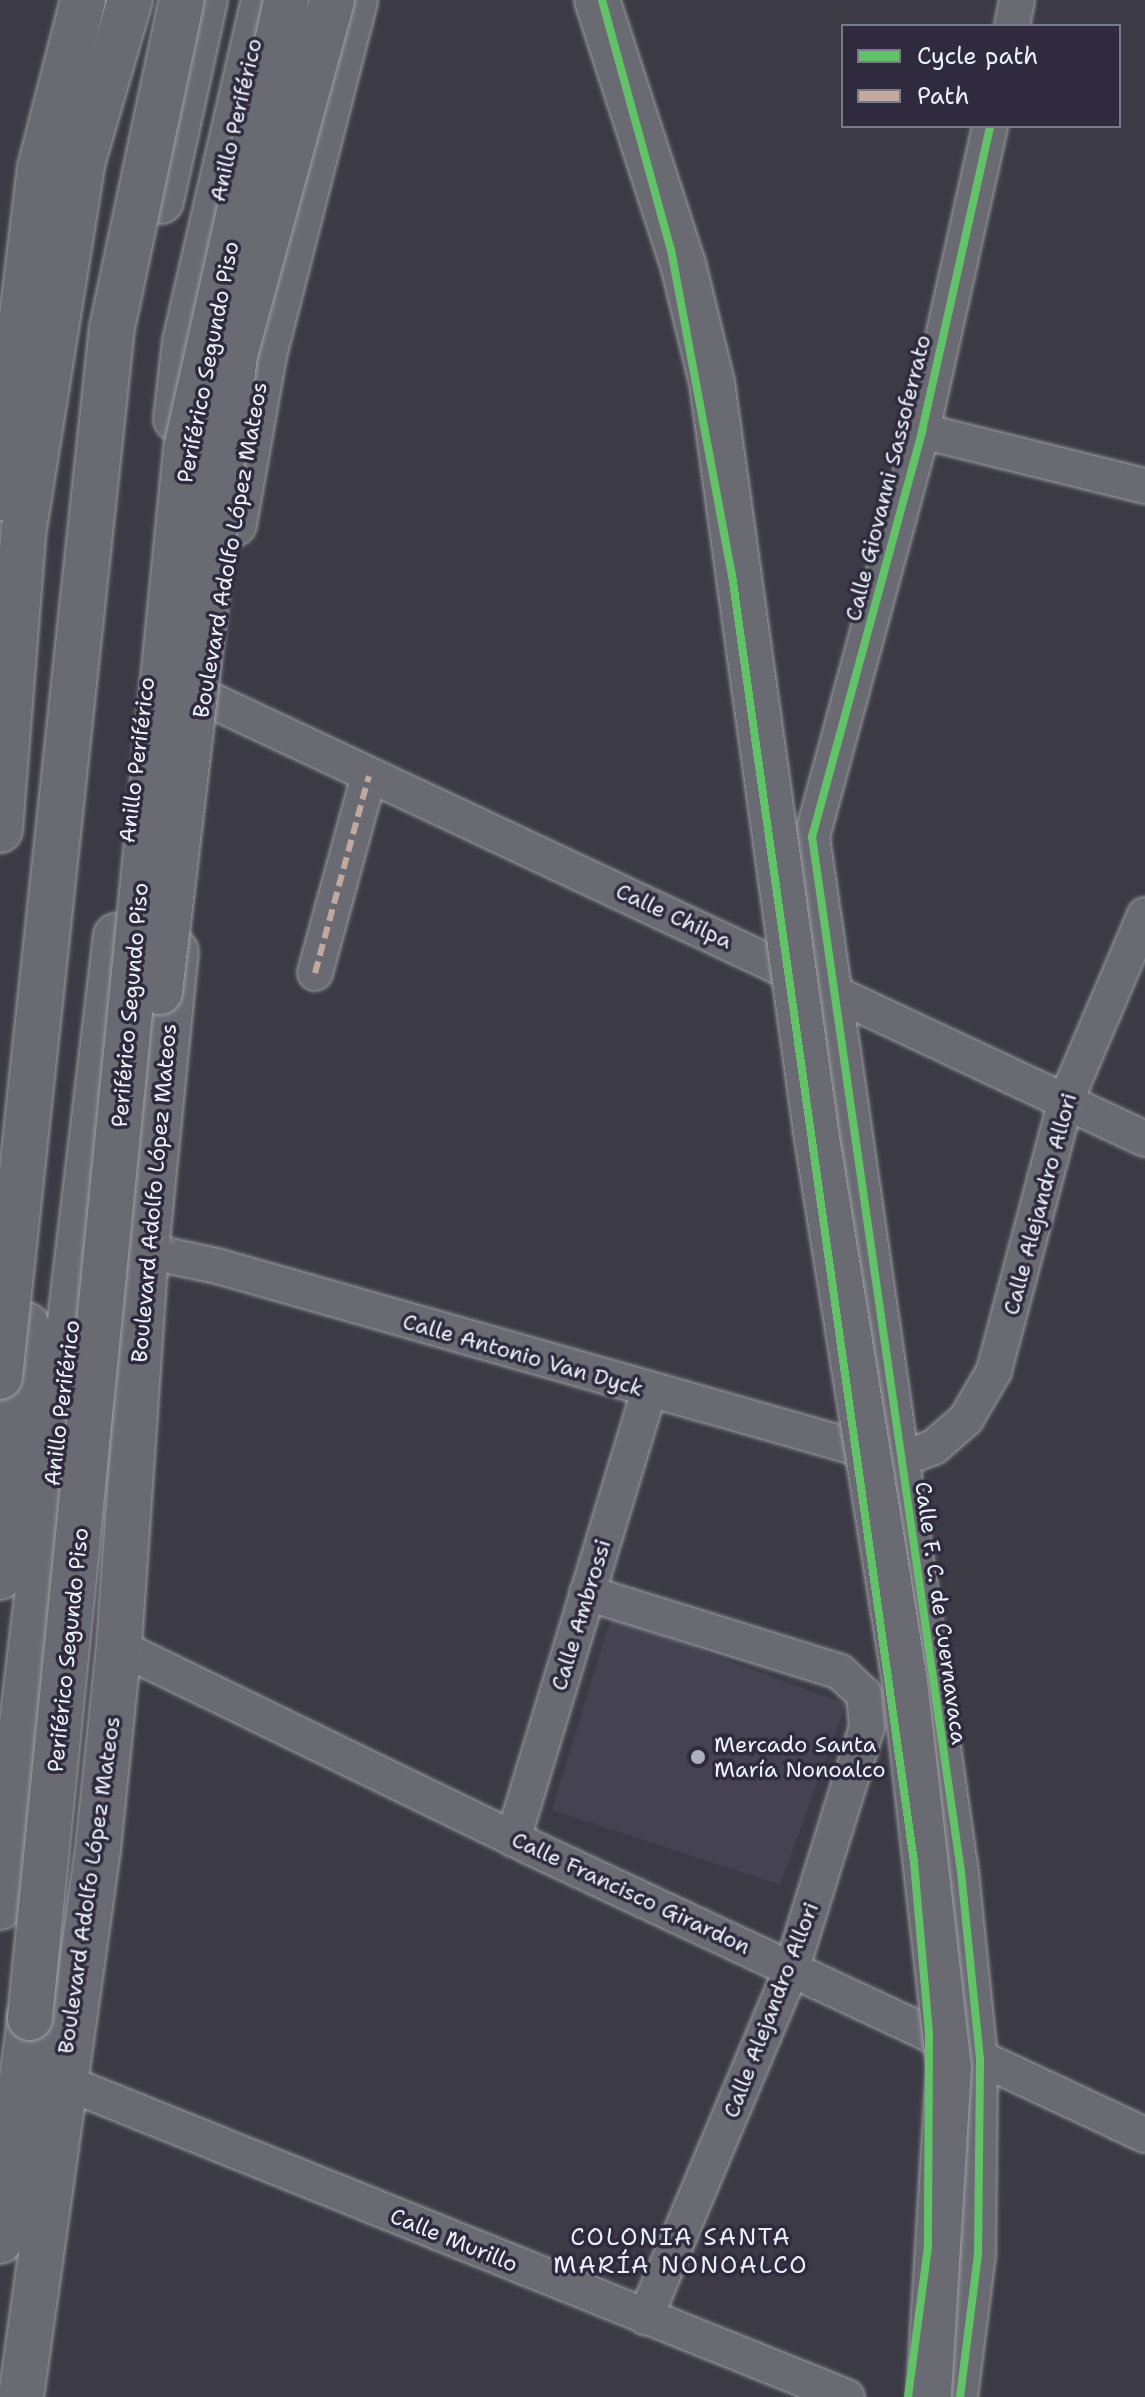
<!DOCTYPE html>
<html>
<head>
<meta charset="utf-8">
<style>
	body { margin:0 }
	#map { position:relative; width:1145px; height:2397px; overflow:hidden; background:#3c3a44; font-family:"Shantell Sans",sans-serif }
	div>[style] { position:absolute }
	.built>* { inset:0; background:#454252 }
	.roads { filter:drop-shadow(0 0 2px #9d9ea4) drop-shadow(0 0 2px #9d9ea4) }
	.street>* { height:34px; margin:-17px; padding:0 17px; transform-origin:17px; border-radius:17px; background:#6a6b72 }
	.secondary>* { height:44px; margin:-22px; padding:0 22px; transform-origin:22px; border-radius:22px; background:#6a6b72 }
	.highway>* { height:44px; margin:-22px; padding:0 22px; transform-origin:22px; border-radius:22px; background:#6a6b72 }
	.path-bridge>* { height:5px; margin-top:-2.5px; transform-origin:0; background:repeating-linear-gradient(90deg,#74747a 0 6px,transparent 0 12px) }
	.bridges { filter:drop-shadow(0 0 2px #9d9ea4) drop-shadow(0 0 2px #9d9ea4) }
	.highway-bridge>* { height:44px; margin:-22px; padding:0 22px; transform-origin:22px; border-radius:22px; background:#6a6b72 }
	.quiet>* { height:6px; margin-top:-3px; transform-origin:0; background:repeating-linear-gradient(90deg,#c3a89e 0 12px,transparent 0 18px) }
	.cycleway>* { height:8px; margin:-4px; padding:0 4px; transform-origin:4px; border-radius:4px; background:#61c268 }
	.dots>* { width:22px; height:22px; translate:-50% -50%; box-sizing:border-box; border:4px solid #2f2a3d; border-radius:50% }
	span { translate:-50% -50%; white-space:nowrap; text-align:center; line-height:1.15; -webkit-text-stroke:7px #2f2a3d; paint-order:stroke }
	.street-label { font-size:22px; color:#e8f1f8 }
	.poi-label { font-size:22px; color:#e8f1f8 }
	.left { translate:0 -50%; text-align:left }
	.neighbourhood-label { font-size:24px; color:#e8f1f8; letter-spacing:2px }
	.legend { position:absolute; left:841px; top:24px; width:280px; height:104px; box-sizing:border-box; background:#2f2a3d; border:2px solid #797a88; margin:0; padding:10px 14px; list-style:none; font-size:24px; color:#e8f1f8 }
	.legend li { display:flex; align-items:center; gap:16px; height:40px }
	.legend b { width:40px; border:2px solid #797a88 }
</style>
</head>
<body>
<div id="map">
	<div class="built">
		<div style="clip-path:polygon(611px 1617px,846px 1704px,780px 1885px,552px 1810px)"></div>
	</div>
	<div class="roads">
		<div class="street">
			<div style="left:1012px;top:26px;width:26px;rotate:-79deg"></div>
			<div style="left:922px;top:431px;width:230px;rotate:13.9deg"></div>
			<div style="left:202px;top:696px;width:1042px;rotate:25.16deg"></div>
			<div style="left:315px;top:973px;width:204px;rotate:-74.7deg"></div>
			<div style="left:146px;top:1251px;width:73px;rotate:11.9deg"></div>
			<div style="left:217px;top:1266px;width:710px;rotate:15.86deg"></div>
			<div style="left:900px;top:1460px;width:36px;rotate:-21deg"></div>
			<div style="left:934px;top:1447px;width:43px;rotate:-41.2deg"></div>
			<div style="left:966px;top:1419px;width:56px;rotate:-59.7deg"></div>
			<div style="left:994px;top:1371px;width:280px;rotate:-75.1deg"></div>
			<div style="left:1066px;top:1100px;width:201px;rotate:-66.9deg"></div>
			<div style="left:587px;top:1593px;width:265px;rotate:17.3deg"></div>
			<div style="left:840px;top:1672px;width:33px;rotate:43deg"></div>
			<div style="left:864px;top:1694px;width:33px;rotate:85deg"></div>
			<div style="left:867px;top:1727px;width:252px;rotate:107.3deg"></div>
			<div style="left:792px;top:1968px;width:379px;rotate:112.8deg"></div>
			<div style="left:119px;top:1647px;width:455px;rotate:25.9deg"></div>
			<div style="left:528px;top:1846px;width:681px;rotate:25.1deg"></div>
			<div style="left:513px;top:1839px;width:467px;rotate:-73.1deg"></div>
			<div style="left:62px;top:2081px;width:846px;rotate:21.93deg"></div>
			<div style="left:960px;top:2397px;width:143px;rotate:-82.8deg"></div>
			<div style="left:978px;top:2255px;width:196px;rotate:-89.4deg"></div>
			<div style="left:980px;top:2059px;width:188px;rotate:-95.8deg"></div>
			<div style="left:961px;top:1872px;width:1046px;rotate:-98.19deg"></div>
			<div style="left:812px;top:837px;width:421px;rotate:-74.8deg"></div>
			<div style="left:922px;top:431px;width:312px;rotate:-77.4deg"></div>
		</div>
		<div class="secondary">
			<div style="left:0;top:498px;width:332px;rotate:-83.1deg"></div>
			<div style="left:40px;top:168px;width:173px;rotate:-75.6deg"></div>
			<div style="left:234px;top:524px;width:172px;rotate:-79.9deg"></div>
			<div style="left:264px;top:355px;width:366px;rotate:-75.6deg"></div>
			<div style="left:21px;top:2397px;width:553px;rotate:-82deg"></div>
			<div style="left:98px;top:1849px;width:203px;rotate:-84.1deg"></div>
			<div style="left:119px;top:1647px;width:397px;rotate:-86.1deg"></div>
			<div style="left:146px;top:1251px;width:301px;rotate:-84.3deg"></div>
		</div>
		<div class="highway">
			<div style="left:161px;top:201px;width:206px;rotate:-77.7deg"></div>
			<div style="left:176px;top:419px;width:78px;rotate:-83.3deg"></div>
			<div style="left:185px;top:342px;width:351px;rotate:-77deg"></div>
			<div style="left:0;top:830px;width:303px;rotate:-85.5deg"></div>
			<div style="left:24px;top:528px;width:369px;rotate:-80.9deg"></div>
			<div style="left:82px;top:164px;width:171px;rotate:-73.7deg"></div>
			<div style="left:0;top:1577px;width:253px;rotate:-83.9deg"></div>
			<div style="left:0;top:1907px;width:978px;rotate:-83.19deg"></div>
			<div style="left:0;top:2241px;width:225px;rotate:-82.3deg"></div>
		</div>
	</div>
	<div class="path-bridge">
		<div style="left:146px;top:1235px;width:30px;rotate:12deg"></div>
		<div style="left:80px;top:1905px;width:23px"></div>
	</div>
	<div class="bridges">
		<div class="highway-bridge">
			<div style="left:597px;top:0;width:278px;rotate:72deg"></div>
			<div style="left:683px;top:264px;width:122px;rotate:76.3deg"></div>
			<div style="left:712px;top:383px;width:756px;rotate:82.09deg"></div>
			<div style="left:816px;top:1132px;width:557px;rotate:80.81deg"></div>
			<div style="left:905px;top:1682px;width:388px;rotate:83.5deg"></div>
			<div style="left:949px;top:2067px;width:331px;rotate:93.5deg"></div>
			<div style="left:160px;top:992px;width:641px;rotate:-83.28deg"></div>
			<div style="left:235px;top:355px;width:368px;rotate:-74.7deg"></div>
			<div style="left:0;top:1377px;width:1055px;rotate:-83.91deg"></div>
			<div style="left:112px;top:328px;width:335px;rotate:-78deg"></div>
			<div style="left:30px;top:2018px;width:1577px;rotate:-84.32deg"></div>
			<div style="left:186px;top:449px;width:460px;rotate:-77.4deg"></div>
		</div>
	</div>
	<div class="quiet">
		<div style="left:315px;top:973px;width:204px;rotate:-74.7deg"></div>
	</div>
	<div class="cycleway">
		<div style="left:602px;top:0;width:259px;rotate:74.6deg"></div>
		<div style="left:671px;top:250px;width:331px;rotate:79.4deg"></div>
		<div style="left:732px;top:575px;width:1300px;rotate:81.95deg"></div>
		<div style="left:914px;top:1862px;width:173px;rotate:85deg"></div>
		<div style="left:929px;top:2034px;width:213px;rotate:90.3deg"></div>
		<div style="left:928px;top:2247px;width:151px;rotate:97.6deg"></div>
		<div style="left:960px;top:2397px;width:143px;rotate:-82.8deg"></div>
		<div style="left:978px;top:2255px;width:196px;rotate:-89.4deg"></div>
		<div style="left:980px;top:2059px;width:188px;rotate:-95.8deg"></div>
		<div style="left:961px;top:1872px;width:1046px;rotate:-98.19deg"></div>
		<div style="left:812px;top:837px;width:421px;rotate:-74.8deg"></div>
		<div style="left:922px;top:431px;width:312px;rotate:-77.4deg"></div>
	</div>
	<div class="dots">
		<div style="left:698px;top:1757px;background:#acb1b9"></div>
	</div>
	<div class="street-label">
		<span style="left:236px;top:120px;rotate:-77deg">Anillo Periférico</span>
		<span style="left:208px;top:362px;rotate:-79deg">Periférico Segundo Piso</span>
		<span style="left:888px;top:478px;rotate:-76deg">Calle Giovanni Sassoferrato</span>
		<span style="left:230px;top:550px;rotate:-80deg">Boulevard Adolfo López Mateos</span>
		<span style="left:137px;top:760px;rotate:-83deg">Anillo Periférico</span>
		<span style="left:674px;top:916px;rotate:25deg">Calle Chilpa</span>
		<span style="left:130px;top:1005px;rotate:-85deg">Periférico Segundo Piso</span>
		<span style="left:154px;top:1193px;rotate:-85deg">Boulevard Adolfo López Mateos</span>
		<span style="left:1040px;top:1204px;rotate:-75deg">Calle Alejandro Allori</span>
		<span style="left:523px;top:1355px;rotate:16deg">Calle Antonio Van Dyck</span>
		<span style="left:62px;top:1403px;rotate:-83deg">Anillo Periférico</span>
		<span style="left:941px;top:1613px;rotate:82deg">Calle F. C. de Cuernavaca</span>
		<span style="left:581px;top:1615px;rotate:-73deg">Calle Ambrossi</span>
		<span style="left:68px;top:1650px;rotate:-84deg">Periférico Segundo Piso</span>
		<span style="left:89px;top:1885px;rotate:-82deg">Boulevard Adolfo López Mateos</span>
		<span style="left:631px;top:1893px;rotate:25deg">Calle Francisco Girardon</span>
		<span style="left:771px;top:2010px;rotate:-69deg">Calle Alejandro Allori</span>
		<span style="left:454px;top:2240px;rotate:22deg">Calle Murillo</span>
	</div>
	<div class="poi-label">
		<span class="left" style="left:714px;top:1757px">Mercado Santa<br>María Nonoalco</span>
	</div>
	<div class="neighbourhood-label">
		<span style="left:681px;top:2252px">COLONIA SANTA<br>MARÍA NONOALCO</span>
	</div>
	<ul class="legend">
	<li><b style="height:10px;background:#61c268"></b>Cycle path</li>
	<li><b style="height:10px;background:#c3a89e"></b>Path</li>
	</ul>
</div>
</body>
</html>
